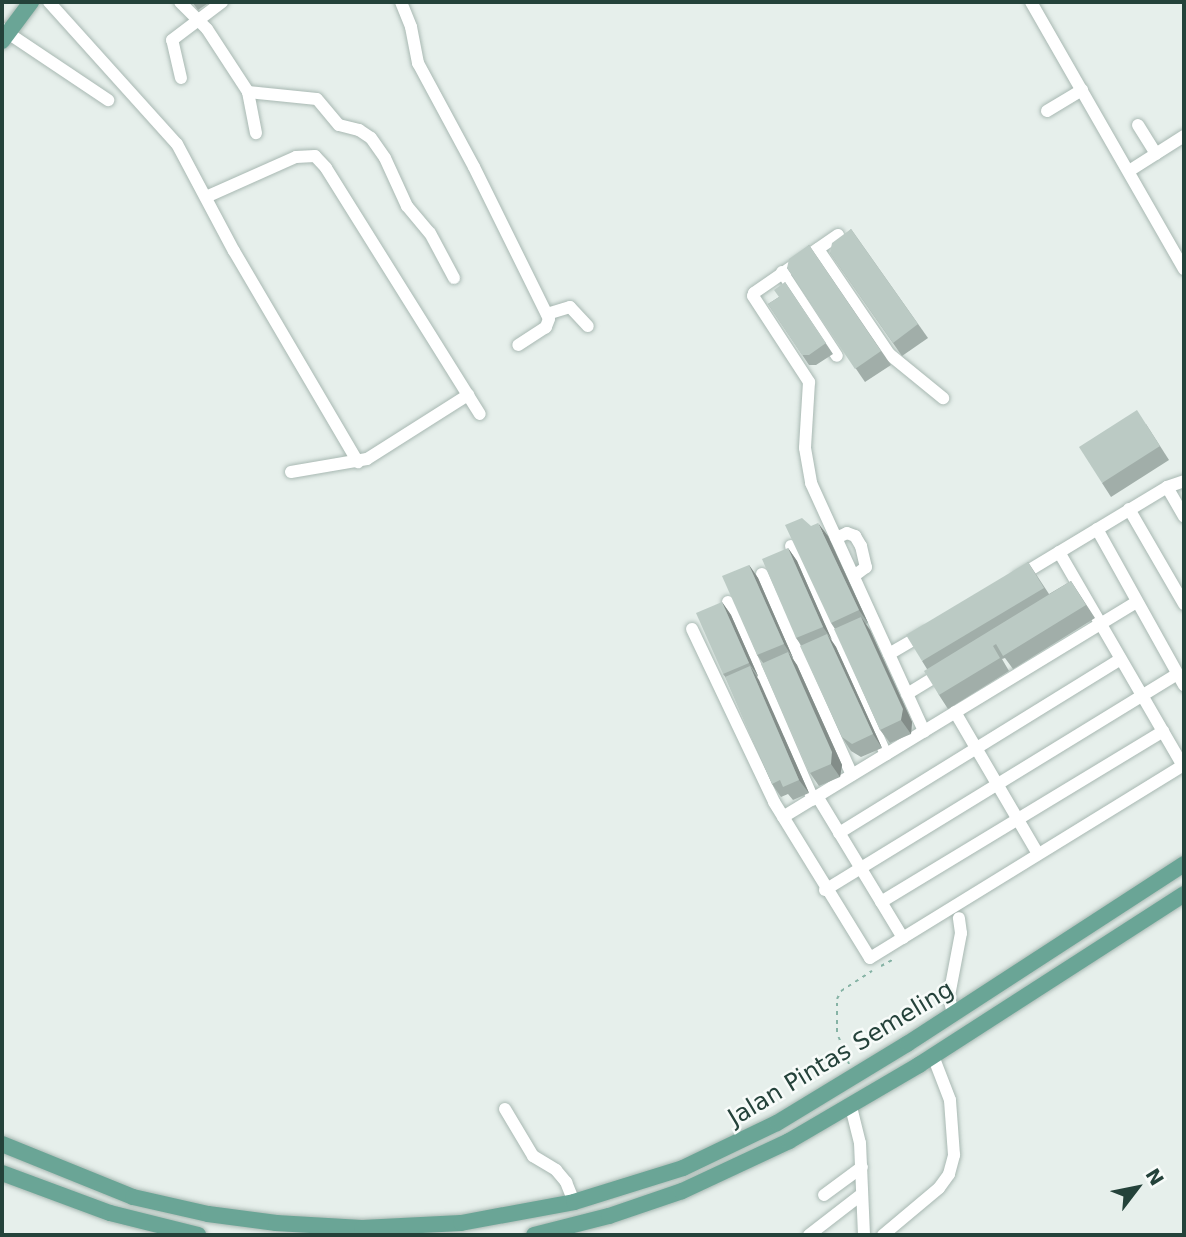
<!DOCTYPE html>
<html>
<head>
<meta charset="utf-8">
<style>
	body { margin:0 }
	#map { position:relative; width:1186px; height:1237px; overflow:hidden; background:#e6efeb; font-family:"DejaVu Sans",sans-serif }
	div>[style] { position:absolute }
	.path>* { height:2px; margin-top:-1px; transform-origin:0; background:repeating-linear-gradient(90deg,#86b3a5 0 3.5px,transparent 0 8.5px) }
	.roads { filter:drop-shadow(0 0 2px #a8b8b2) drop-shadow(0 0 2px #a8b8b2) }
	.minor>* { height:12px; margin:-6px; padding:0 6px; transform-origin:6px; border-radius:6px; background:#fff }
	.major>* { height:16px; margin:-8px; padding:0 8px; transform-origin:8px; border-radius:8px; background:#6aa596 }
	.wall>* { inset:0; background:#a1aea9 }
	.shaded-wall>* { inset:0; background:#838d89 }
	.building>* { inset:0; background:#bbcac4 }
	span { translate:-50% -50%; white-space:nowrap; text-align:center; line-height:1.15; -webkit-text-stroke:5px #f7fbf9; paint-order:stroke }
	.street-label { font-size:24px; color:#24423a }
	.frame { position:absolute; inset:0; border:4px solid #24423a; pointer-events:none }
	.north { position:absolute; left:1102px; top:1153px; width:70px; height:70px; -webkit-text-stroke:5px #f7fbf9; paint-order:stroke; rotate:58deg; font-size:19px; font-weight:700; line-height:28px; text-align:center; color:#24423a }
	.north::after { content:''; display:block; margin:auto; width:24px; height:32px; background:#24423a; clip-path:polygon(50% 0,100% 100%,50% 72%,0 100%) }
</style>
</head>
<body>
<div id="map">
	<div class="path">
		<div style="left:881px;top:966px;width:15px;rotate:-28deg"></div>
		<div style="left:849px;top:1064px;width:34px;rotate:-111deg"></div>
		<div style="left:837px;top:1032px;width:33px;rotate:-90deg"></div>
		<div style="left:837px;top:999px;width:9px;rotate:-63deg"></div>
		<div style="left:841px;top:991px;width:37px;rotate:-33deg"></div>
	</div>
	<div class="roads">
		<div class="minor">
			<div style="left:49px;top:2px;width:191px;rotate:48deg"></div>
			<div style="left:177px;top:144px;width:121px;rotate:62deg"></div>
			<div style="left:234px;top:251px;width:245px;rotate:59.6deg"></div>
			<div style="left:180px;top:2px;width:38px;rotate:45deg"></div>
			<div style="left:207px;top:29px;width:75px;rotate:56.9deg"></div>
			<div style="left:248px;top:92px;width:69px;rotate:5.8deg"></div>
			<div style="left:317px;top:99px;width:34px;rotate:50deg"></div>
			<div style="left:339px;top:125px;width:21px;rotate:14deg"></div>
			<div style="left:359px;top:130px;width:14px;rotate:34deg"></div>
			<div style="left:371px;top:138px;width:24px;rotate:55deg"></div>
			<div style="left:385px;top:158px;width:53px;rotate:65.4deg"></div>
			<div style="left:407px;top:206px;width:35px;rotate:50deg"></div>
			<div style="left:430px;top:233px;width:51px;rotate:61.9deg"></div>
			<div style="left:401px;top:2px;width:27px;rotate:68deg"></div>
			<div style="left:411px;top:27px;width:37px;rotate:79deg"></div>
			<div style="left:418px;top:63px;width:118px;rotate:61.7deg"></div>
			<div style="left:474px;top:167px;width:169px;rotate:63.7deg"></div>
			<div style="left:549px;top:319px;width:9px;rotate:111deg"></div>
			<div style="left:546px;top:327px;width:33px;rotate:147deg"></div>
			<div style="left:1031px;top:2px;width:308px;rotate:60.2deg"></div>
			<div style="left:2px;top:29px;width:128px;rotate:33.8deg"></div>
			<div style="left:181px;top:78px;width:39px;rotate:-103deg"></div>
			<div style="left:172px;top:40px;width:63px;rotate:-37.2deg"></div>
			<div style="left:248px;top:92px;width:42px;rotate:79deg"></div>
			<div style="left:1047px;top:111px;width:41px;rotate:-31deg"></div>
			<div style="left:1138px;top:125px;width:34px;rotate:58deg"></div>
			<div style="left:1129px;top:171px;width:65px;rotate:-32.5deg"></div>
			<div style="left:206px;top:197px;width:98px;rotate:-24deg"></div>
			<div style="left:296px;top:157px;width:19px;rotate:-3deg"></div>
			<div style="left:315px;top:156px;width:16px;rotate:47deg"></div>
			<div style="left:326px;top:168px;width:290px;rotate:58deg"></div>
			<div style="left:838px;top:235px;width:102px;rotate:145.4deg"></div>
			<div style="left:754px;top:293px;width:3px;rotate:108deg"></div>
			<div style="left:753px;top:296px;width:103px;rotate:56.9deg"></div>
			<div style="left:809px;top:382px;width:66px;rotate:93.5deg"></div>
			<div style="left:805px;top:448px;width:36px;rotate:80deg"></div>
			<div style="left:811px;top:483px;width:273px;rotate:65.5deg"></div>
			<div style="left:818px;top:249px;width:127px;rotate:55.9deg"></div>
			<div style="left:889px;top:354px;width:70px;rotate:39.2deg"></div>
			<div style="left:782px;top:272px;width:100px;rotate:56.8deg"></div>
			<div style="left:547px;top:314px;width:24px;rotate:-17deg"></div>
			<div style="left:570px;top:307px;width:26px;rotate:47deg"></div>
			<div style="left:291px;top:472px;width:77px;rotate:-9.7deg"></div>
			<div style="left:367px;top:459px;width:120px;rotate:-32.4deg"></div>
			<div style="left:1167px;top:487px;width:34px;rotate:60deg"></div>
			<div style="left:1129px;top:509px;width:110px;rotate:59.9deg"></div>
			<div style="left:1097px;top:529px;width:179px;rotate:60.9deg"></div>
			<div style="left:836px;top:538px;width:12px;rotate:-24deg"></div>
			<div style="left:847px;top:533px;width:9px;rotate:21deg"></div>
			<div style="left:855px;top:536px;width:12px;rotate:59deg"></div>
			<div style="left:861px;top:546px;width:22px;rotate:77deg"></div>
			<div style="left:866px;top:567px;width:15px;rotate:143deg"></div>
			<div style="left:791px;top:546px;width:229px;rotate:65.5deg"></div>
			<div style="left:1059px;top:552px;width:247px;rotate:59.9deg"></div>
			<div style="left:762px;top:574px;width:220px;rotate:65.9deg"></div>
			<div style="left:1018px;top:577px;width:174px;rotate:-31.1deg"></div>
			<div style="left:1167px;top:487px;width:18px;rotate:-19deg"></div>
			<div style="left:728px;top:602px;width:215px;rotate:66.7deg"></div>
			<div style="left:692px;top:629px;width:191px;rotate:64.6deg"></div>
			<div style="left:774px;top:802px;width:183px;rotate:58.4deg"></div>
			<div style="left:870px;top:958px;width:369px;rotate:-31.6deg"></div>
			<div style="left:889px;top:654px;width:42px;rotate:-30.3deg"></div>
			<div style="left:907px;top:694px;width:42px;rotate:-31.4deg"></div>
			<div style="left:955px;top:712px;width:164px;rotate:59.7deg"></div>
			<div style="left:817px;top:796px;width:166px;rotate:58.8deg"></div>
			<div style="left:783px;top:817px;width:413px;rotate:-31.3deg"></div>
			<div style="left:839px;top:833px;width:331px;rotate:-31.7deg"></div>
			<div style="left:825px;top:890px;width:413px;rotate:-31.5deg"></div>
			<div style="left:881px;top:902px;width:330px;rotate:-31.2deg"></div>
			<div style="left:953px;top:1014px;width:18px;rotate:-103deg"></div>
			<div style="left:949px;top:996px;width:64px;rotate:-79.2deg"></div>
			<div style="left:961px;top:933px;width:15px;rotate:-98deg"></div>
			<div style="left:851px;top:1107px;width:37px;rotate:76deg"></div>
			<div style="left:860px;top:1143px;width:92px;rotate:87.5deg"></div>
			<div style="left:505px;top:1109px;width:55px;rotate:59.2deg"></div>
			<div style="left:533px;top:1156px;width:27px;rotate:31deg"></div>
			<div style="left:556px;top:1170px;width:16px;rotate:50deg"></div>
			<div style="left:566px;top:1182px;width:22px;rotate:68deg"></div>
			<div style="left:824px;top:1195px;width:47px;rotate:-36.4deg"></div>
			<div style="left:809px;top:1235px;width:67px;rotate:-37.7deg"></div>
			<div style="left:883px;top:1235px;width:73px;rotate:-40deg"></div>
			<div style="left:939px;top:1188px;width:17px;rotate:-54deg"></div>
			<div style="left:949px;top:1174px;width:20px;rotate:-75deg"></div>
			<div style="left:954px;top:1155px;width:55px;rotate:-94.2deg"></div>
			<div style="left:950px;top:1100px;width:47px;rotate:-111.1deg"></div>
		</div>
		<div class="major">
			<div style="left:2px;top:41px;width:49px;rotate:-53.4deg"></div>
			<div style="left:2px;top:1144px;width:141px;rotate:22deg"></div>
			<div style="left:133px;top:1197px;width:77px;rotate:12.8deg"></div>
			<div style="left:208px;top:1214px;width:69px;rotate:7.5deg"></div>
			<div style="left:276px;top:1223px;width:86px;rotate:3.3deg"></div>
			<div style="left:362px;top:1228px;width:99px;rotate:-2.9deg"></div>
			<div style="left:461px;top:1223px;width:115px;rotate:-10.5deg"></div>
			<div style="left:574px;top:1202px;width:114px;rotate:-17.3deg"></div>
			<div style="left:683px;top:1168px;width:104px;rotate:-25.6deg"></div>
			<div style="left:777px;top:1123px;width:152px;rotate:-31.3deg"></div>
			<div style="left:907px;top:1044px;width:330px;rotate:-33deg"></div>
			<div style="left:2px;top:1173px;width:115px;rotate:20.3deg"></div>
			<div style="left:110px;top:1213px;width:91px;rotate:14deg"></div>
			<div style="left:534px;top:1235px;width:77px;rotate:-14.2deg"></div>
			<div style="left:609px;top:1216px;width:77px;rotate:-18.9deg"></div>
			<div style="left:682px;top:1191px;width:118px;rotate:-25deg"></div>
			<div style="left:789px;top:1141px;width:151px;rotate:-30.3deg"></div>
			<div style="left:919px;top:1065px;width:315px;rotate:-32.8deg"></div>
		</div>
	</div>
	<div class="wall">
		<div style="clip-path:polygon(192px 2px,210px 2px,198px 10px)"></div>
		<div style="clip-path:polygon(851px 229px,928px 338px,902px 356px,830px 253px)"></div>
		<div style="clip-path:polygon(809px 245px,891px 365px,865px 382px,787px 268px)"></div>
		<div style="clip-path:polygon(785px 282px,833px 354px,816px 365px,809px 365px,768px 304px,779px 297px)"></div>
		<div style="clip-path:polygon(1146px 424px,1169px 460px,1111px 497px,1102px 483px)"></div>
		<div style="clip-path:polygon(811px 526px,828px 536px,868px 623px,866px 624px,870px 630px,912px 722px,911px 734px,890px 743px,880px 730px,835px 629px,831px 623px)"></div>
		<div style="clip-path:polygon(788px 548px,797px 561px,832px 641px,836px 647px,882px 748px,861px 757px,851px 751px,842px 737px,801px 645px,796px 638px)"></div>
		<div style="clip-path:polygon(1028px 562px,1049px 594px,1071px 581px,1095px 618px,1013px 669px,1005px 658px,1002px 659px,1009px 671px,948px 709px,939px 695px,927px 669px,922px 661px)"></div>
		<div style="clip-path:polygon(749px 565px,758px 578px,793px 658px,792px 658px,797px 665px,842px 765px,840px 777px,819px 786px,810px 773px,763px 663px,757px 655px)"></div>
		<div style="clip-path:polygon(722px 602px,731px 615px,758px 676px,757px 677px,809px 793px,793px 800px,788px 794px,781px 797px,772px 784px,726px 678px,723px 674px)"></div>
	</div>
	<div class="shaded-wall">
		<div style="clip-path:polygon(818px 523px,828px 536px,868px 623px,859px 610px)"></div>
		<div style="clip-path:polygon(788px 548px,797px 561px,832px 640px,823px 627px)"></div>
		<div style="clip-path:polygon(749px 565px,758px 578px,793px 658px,784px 644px)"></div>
		<div style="clip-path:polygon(722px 602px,731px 615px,758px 676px,749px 663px)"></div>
		<div style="clip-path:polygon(861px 617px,870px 630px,912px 722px,911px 734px,901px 720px)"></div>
		<div style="clip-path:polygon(827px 634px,836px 647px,882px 748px,873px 734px)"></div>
		<div style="clip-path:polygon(788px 652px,797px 665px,842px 765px,840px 777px,831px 764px)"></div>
		<div style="clip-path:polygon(750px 666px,759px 680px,809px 793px,799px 780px)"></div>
	</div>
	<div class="building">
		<div style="clip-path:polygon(851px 229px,918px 324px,893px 343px,830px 253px,832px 243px)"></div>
		<div style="clip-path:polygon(809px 245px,881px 351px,855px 369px,787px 268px,789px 259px)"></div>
		<div style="clip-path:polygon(785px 282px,826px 343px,809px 355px,802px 355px,768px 304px,779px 297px,774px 290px)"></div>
		<div style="clip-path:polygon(1137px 410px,1160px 446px,1102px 483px,1079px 447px)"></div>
		<div style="clip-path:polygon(802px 518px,811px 526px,818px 523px,859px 610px,831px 623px,785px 525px)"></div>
		<div style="clip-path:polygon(788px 548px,823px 627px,796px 638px,762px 559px)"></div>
		<div style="clip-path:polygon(1028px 562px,1044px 588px,922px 661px,906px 635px)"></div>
		<div style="clip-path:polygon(749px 565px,784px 644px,757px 655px,722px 576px)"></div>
		<div style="clip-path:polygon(1071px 581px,1086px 605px,1003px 656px,996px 644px,993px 646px,1000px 658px,939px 695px,924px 671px)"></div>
		<div style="clip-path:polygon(722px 602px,749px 663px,723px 674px,696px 613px)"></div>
		<div style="clip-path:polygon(861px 617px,903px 709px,901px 720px,880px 730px,834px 629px)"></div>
		<div style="clip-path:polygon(827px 634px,873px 734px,852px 744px,842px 737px,800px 646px)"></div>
		<div style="clip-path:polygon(788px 652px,832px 752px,831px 764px,810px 773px,761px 664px)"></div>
		<div style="clip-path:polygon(750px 666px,799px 780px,783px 787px,780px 780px,772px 784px,725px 677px)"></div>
	</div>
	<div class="street-label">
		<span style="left:841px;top:1054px;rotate:-31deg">Jalan Pintas Semeling</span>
	</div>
	<div class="frame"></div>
	<div class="north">N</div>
</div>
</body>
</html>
